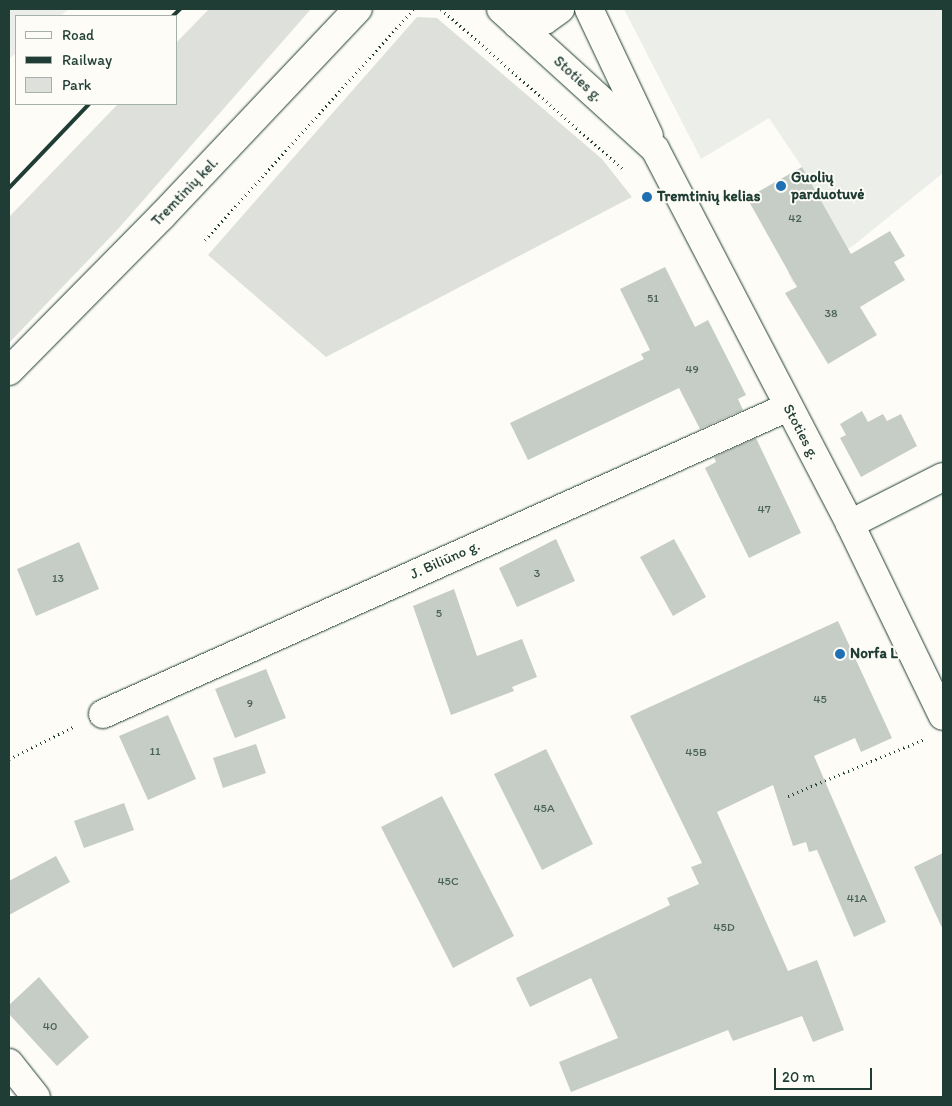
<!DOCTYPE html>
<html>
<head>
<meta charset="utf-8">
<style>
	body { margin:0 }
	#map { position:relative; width:952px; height:1106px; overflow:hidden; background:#fdfcf7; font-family:Itim,sans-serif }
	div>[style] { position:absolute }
	.built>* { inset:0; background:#eceee9 }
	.green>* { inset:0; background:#dde0db }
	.building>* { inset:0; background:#c6cdc7 }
	.path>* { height:3px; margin-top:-1.5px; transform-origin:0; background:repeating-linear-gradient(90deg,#1f3d34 0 1px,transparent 0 5px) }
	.roads { filter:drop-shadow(0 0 1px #1f3d34) drop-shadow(0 0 1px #1f3d34) }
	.street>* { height:28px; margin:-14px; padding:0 14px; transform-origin:14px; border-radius:14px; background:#fdfcf7 }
	.rail>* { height:4px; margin:-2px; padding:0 2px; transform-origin:2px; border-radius:2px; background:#1f3d34 }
	.dots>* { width:14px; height:14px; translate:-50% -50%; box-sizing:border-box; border:2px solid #fdfcf7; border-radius:50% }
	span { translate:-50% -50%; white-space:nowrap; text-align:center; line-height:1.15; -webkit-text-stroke:4px #fdfcf7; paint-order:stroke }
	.number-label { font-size:12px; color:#496159 }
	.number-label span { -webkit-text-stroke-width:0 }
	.street-label { font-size:15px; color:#1f3d34 }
	.poi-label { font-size:15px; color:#1f3d34; font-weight:700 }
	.left { translate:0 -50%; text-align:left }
	.frame { position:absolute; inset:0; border:10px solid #1f3d34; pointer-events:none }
	.legend { position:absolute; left:15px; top:15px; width:162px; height:90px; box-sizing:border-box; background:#fdfcf7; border:1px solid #a4b0a9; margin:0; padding:6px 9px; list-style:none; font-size:15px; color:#1f3d34 }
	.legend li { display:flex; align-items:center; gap:10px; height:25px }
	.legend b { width:25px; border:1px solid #a4b0a9 }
	.scale { position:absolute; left:774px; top:1068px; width:98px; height:22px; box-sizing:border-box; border:2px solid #1f3d34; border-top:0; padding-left:6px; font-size:15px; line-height:18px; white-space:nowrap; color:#1f3d34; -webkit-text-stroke:4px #fdfcf7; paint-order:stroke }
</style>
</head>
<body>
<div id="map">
	<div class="built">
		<div style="clip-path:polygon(9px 9px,69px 9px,60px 16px,16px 16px,16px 53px,9px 59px)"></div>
		<div style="clip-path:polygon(624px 9px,943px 9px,943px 173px,854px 245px,793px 283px,788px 272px,843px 241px,802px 167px,769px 118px,701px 159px)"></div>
	</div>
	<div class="green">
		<div style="clip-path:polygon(209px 9px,311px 9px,118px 229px,9px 343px,9px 217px,118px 104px,176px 104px,176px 43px)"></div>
		<div style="clip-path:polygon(417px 17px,437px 18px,602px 159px,632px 197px,326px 357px,208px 255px)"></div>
	</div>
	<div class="building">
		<div style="clip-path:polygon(802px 167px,851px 254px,890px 231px,905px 256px,894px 262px,905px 280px,860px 307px,877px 335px,828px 364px,785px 293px,797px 287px,747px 198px)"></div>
		<div style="clip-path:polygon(665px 267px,695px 327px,708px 320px,746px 395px,738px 399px,743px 410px,700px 429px,679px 388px,528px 460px,510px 423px,644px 359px,641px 354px,650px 350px,620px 289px)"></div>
		<div style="clip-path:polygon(862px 411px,868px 422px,883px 414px,887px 421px,901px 414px,917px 446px,861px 477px,840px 438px,846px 435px,840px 424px)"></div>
		<div style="clip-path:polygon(756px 438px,801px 533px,749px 558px,705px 468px,716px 462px,714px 457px)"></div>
		<div style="clip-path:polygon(556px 539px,575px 581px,517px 607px,499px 568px)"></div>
		<div style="clip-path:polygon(674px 539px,706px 597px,673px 616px,640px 557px)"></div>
		<div style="clip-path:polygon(79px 542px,99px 589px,36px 616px,17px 569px)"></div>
		<div style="clip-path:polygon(454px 589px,477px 656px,522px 639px,537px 677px,512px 687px,514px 691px,451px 715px,413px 606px)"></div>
		<div style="clip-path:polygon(838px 621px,892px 738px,861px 752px,855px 738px,814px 756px,886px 922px,854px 937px,817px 850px,809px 852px,806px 842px,793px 846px,773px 785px,717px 812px,788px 971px,817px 960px,844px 1030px,813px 1042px,802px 1016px,733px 1041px,728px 1030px,571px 1092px,559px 1062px,618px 1038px,591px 978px,530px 1007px,516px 978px,670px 905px,667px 898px,699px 884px,691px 867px,702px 863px,630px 716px)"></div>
		<div style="clip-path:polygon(266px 669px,286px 718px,235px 738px,215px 689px)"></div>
		<div style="clip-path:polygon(168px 715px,196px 779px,148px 800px,119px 736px)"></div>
		<div style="clip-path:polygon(256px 744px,266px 773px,223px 788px,213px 758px)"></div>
		<div style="clip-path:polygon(546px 749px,593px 844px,542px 870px,494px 774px)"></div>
		<div style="clip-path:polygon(442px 796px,514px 936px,453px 968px,381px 827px)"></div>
		<div style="clip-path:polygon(124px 803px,134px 830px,84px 848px,74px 821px)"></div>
		<div style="clip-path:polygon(943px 853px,943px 930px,914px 867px)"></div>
		<div style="clip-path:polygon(56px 856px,70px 882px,9px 915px,9px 881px)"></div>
		<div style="clip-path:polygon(39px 977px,89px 1037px,57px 1066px,9px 1014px,9px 1005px)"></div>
	</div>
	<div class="path">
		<div style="left:441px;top:9px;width:244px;rotate:41.3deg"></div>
		<div style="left:205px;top:240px;width:312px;rotate:-47.9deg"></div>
		<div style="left:9px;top:759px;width:74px;rotate:-26.6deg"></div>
		<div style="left:788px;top:796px;width:147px;rotate:-22.7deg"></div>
	</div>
	<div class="roads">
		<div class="street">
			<div style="left:501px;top:9px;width:208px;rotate:42.3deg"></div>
			<div style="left:655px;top:149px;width:423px;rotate:62.5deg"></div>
			<div style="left:850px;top:524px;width:213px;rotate:64.2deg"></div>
			<div style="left:589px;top:9px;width:140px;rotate:64.7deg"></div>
			<div style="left:517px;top:24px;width:28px;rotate:-8deg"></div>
			<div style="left:545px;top:20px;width:19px;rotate:-36deg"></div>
			<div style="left:9px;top:371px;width:218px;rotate:-45.4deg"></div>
			<div style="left:162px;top:216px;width:285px;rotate:-46.6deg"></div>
			<div style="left:850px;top:524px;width:104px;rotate:-26.8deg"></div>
			<div style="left:103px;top:714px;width:751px;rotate:-24.14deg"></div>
			<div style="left:9px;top:1063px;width:43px;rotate:51.5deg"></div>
		</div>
	</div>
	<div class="rail">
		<div style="left:173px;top:16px;width:10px;rotate:-45deg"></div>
		<div style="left:9px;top:188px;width:116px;rotate:-46.4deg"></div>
	</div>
	<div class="dots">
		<div style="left:781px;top:186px;background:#1f6fb2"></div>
		<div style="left:647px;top:197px;background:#1f6fb2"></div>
		<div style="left:840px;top:654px;background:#1f6fb2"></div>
	</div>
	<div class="number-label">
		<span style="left:795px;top:219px">42</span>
		<span style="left:653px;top:299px">51</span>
		<span style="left:831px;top:314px">38</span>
		<span style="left:692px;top:370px">49</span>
		<span style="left:764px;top:510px">47</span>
		<span style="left:537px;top:574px">3</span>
		<span style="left:58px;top:579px">13</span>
		<span style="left:439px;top:614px">5</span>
		<span style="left:820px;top:700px">45</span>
		<span style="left:250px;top:704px">9</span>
		<span style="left:155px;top:752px">11</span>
		<span style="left:696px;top:753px">45B</span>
		<span style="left:544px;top:809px">45A</span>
		<span style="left:448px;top:882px">45C</span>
		<span style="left:857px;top:899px">41A</span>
		<span style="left:724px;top:928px">45D</span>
		<span style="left:50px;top:1027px">40</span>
	</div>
	<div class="street-label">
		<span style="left:578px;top:79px;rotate:42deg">Stoties g.</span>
		<span style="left:185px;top:192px;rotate:-46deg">Tremtinių kel.</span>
		<span style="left:801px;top:432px;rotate:62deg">Stoties g.</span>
		<span style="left:445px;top:560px;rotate:-24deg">J. Biliūno g.</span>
	</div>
	<div class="poi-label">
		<span class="left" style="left:791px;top:186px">Guolių<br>parduotuvė</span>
		<span class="left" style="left:657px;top:197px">Tremtinių kelias</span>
		<span class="left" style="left:850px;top:654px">Norfa L</span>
	</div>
	<div class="frame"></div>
	<ul class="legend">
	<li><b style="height:6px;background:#fdfcf7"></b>Road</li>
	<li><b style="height:6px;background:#1f3d34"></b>Railway</li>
	<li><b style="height:14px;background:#dde0db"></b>Park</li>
	</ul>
	<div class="scale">20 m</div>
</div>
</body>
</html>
